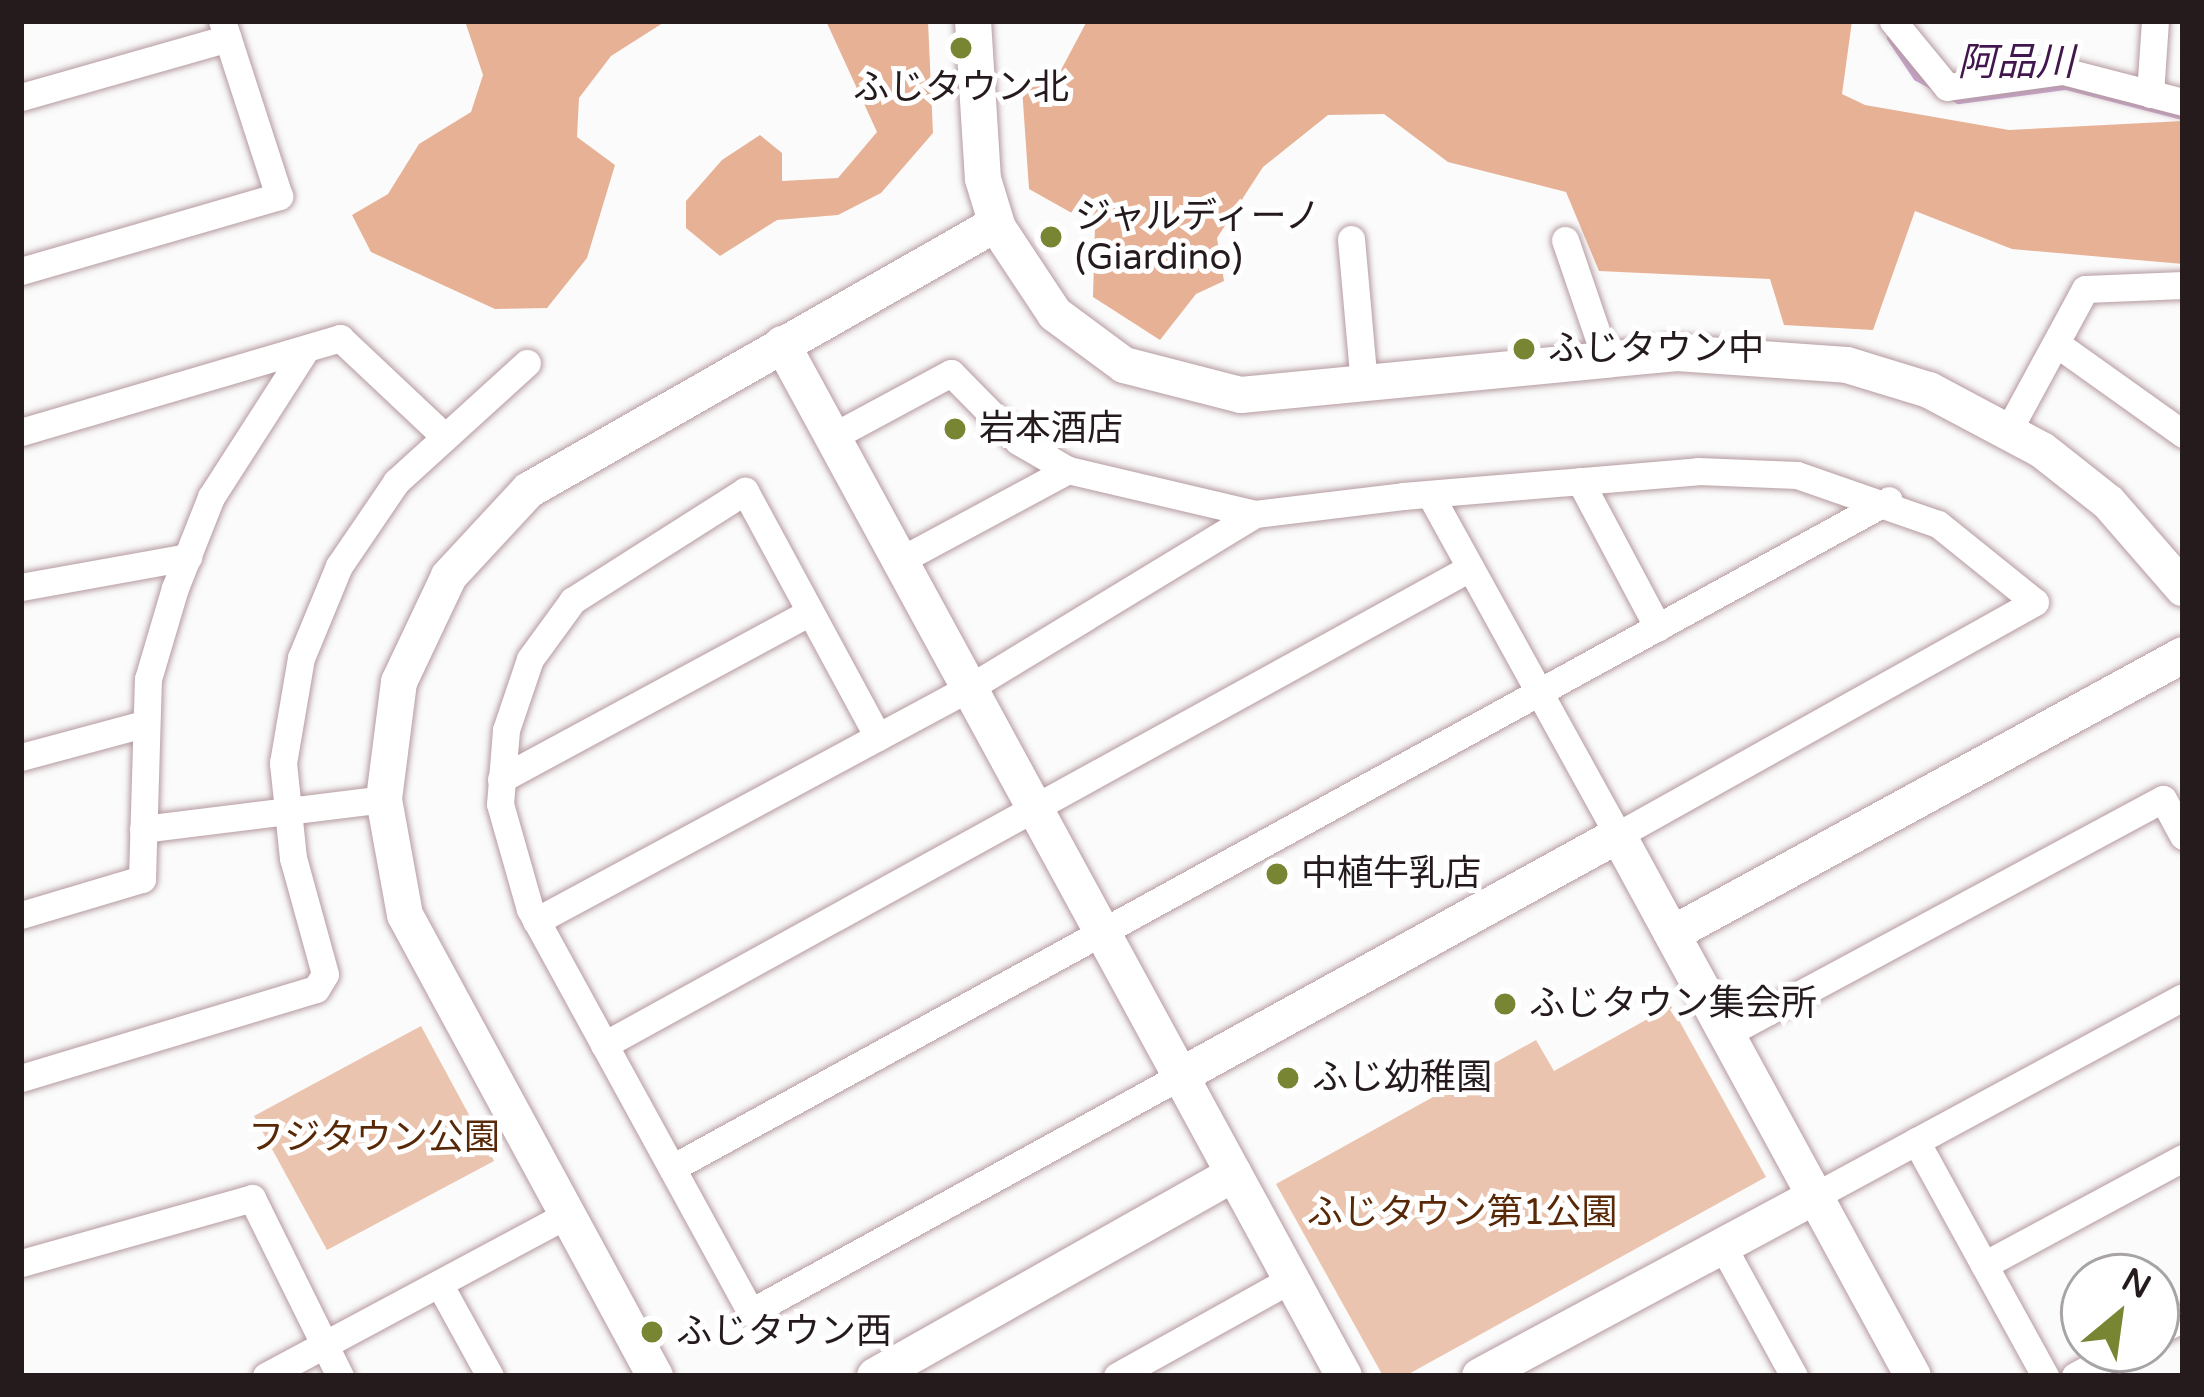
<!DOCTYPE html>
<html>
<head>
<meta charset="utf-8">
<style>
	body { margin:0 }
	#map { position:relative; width:2204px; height:1397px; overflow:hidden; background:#fbfbfb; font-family:"Varela Round","Noto Sans JP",sans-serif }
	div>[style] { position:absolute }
	.green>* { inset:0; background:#ebc4af }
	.forest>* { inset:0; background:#e7b195 }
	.stream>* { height:8px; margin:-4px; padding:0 4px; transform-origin:4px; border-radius:4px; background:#c5a1cd }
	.roads { filter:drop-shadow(0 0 3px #b59ba0) drop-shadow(0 0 3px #b59ba0) }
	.street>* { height:27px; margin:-13.5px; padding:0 13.5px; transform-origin:13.5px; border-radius:13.5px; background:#fff }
	.secondary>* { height:36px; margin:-18px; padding:0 18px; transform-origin:18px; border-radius:18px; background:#fff }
	.dots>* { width:33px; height:33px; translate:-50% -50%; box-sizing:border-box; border:6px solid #fff; border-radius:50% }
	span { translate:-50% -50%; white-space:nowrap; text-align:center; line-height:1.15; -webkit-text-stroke:10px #fff; paint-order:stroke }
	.poi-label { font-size:36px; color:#251b1d }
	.left { translate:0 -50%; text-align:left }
	.park-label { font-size:36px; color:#592807 }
	.water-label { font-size:39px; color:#42164d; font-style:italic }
	.frame { position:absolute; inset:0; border:24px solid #251b1d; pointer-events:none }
	.north { position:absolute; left:2060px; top:1253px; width:120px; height:120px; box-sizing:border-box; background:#fff; border:3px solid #a8a4a5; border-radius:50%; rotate:29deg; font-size:33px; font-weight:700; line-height:48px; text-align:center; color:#251b1d }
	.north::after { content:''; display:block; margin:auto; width:42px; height:54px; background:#788532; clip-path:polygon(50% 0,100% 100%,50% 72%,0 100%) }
</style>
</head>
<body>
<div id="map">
	<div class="green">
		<div style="clip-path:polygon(1671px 1006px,1766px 1177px,1405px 1376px,1383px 1376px,1276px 1184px,1536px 1040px,1554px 1071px)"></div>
		<div style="clip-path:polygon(421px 1026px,494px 1161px,327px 1250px,254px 1116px)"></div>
	</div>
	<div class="forest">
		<div style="clip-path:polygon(465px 21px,666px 21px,611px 56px,579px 98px,577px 137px,615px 165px,587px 258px,547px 308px,495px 309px,371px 252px,352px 215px,388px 194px,419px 144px,471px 112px,483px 75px)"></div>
		<div style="clip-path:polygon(826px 21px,928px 21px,933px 133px,881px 193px,838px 215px,777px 220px,720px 256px,686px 228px,686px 201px,722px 160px,760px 135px,782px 153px,782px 181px,838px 178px,877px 132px)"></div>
		<div style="clip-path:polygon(1087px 21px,1852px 21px,1842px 94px,1865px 105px,2009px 130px,2183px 121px,2183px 264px,2012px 249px,1915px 211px,1873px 330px,1784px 325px,1770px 279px,1599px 271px,1566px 192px,1448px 162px,1384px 114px,1328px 115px,1263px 167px,1217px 238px,1224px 281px,1196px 294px,1160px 340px,1093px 297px,1095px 226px,1029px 189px,1022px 88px,1053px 85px)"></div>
	</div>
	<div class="stream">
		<div style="left:1891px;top:38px;width:47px;rotate:56.3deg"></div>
		<div style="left:1917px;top:77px;width:48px;rotate:28.7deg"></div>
		<div style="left:1959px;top:100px;width:108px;rotate:-7.5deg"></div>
		<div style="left:2066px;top:86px;width:121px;rotate:14.4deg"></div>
	</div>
	<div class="roads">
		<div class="street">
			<div style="left:1893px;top:21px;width:85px;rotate:50.7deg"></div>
			<div style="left:1947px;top:87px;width:117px;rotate:-7.9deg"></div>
			<div style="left:2063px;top:71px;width:124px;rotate:14.5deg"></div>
			<div style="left:2150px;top:94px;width:73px;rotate:-86.1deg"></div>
			<div style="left:21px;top:97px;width:215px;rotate:-15.9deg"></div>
			<div style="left:1351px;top:239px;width:146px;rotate:84.9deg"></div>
			<div style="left:1565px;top:240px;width:127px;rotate:71.1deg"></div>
			<div style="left:21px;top:271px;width:269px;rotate:-16.2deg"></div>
			<div style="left:279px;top:196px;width:184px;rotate:-108deg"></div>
			<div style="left:2057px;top:344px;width:155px;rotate:35.5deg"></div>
			<div style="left:2009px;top:429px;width:159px;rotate:-61.5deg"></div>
			<div style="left:2085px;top:289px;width:98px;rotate:-2.3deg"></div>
			<div style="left:21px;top:432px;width:333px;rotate:-16.4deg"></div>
			<div style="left:340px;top:338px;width:144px;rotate:43.3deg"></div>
			<div style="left:832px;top:437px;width:135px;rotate:-28.3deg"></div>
			<div style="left:951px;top:373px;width:95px;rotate:45.4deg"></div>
			<div style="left:1018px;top:441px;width:58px;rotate:30.1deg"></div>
			<div style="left:1068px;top:470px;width:192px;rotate:13.2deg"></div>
			<div style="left:1255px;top:514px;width:149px;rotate:-6.9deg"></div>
			<div style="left:1403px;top:496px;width:296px;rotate:-4.8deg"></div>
			<div style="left:1698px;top:471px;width:99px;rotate:2.3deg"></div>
			<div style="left:1797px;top:475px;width:149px;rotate:19.2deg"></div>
			<div style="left:1938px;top:524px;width:124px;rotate:38.8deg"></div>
			<div style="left:2035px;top:602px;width:478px;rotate:150.8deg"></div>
			<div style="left:1618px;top:835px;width:389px;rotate:-118.9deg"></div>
			<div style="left:1580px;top:481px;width:166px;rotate:62deg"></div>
			<div style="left:899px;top:561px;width:192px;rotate:-28.3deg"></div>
			<div style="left:21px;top:587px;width:170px;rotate:-10.2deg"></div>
			<div style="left:878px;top:737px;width:280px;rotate:-118.4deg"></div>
			<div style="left:745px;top:491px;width:204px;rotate:147.6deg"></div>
			<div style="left:573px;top:600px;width:73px;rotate:126.1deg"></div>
			<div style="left:530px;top:659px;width:75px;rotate:108.7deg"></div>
			<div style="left:506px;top:730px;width:74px;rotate:94.6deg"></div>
			<div style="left:500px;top:804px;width:109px;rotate:74.1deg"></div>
			<div style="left:530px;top:909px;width:460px;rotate:61.3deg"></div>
			<div style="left:751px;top:1312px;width:490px;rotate:-28.8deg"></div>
			<div style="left:21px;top:757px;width:126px;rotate:-15.1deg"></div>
			<div style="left:501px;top:779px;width:351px;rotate:-28.4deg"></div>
			<div style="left:143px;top:829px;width:243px;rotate:-7.1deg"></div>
			<div style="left:21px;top:915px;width:126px;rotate:-16.6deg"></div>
			<div style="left:142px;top:879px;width:200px;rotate:-88.3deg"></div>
			<div style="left:148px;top:679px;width:95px;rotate:-73.5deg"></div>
			<div style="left:175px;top:588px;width:98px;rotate:-68.4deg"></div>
			<div style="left:211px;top:497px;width:169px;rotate:-57.3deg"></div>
			<div style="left:536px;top:921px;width:492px;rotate:-28.3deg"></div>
			<div style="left:969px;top:688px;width:335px;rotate:-31.3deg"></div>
			<div style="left:1726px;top:1034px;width:496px;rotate:-28.3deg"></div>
			<div style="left:2163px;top:799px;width:42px;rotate:61.6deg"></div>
			<div style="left:604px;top:1045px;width:989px;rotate:-28.85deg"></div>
			<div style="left:21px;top:1078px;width:308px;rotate:-16.8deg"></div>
			<div style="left:316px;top:989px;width:17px;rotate:-59deg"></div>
			<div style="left:325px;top:974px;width:120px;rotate:-105.4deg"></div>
			<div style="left:293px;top:858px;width:96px;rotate:-96deg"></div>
			<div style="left:283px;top:763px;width:107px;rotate:-80.3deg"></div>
			<div style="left:301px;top:658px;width:100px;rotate:-67.6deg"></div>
			<div style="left:339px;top:566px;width:102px;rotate:-55.8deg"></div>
			<div style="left:396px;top:482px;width:177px;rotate:-42.3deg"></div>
			<div style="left:1916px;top:1141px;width:268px;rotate:61.2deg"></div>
			<div style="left:672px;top:1168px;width:1388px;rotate:-28.76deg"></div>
			<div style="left:1815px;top:1196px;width:418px;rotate:-28.4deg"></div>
			<div style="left:1722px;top:1245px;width:149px;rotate:61.2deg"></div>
			<div style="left:21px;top:1263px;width:240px;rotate:-15.7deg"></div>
			<div style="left:252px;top:1198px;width:199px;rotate:63.7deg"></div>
			<div style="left:1984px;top:1265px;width:226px;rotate:-28.3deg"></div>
			<div style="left:442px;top:1289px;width:99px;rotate:61.1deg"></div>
			<div style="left:2156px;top:1332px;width:30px;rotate:-27deg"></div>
			<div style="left:266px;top:1376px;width:340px;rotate:-28.2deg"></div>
			<div style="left:1117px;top:1376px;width:199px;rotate:-29.1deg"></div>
			<div style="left:2075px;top:1376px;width:57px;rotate:-28.4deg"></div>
		</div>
		<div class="secondary">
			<div style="left:973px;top:21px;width:158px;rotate:86.4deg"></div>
			<div style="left:983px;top:179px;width:51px;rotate:73deg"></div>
			<div style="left:998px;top:228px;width:103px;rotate:56.5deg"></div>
			<div style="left:1055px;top:314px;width:86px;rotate:36.5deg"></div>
			<div style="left:1124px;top:365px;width:121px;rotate:14.4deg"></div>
			<div style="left:1241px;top:395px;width:438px;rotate:-5.5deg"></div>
			<div style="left:1677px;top:353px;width:170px;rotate:4deg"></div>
			<div style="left:1847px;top:365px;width:86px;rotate:17deg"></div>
			<div style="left:1929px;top:390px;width:128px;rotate:28deg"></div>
			<div style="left:2042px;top:450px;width:85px;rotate:38.3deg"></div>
			<div style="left:2109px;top:503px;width:113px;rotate:49deg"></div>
			<div style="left:782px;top:344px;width:1175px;rotate:61.43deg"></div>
			<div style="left:1672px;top:934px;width:582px;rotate:-28.63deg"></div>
			<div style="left:1180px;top:1076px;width:500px;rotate:-28.8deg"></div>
			<div style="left:1618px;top:835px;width:616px;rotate:61.4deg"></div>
			<div style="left:655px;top:1376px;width:524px;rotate:-118.47deg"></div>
			<div style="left:405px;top:915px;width:118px;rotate:-100.3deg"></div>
			<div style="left:384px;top:799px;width:118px;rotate:-82.7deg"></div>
			<div style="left:399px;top:682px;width:117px;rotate:-64.7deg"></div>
			<div style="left:449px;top:576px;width:117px;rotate:-47.1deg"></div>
			<div style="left:529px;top:490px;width:537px;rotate:-29.67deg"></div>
			<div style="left:875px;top:1376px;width:412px;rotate:-29.4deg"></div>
			<div style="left:1480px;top:1376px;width:380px;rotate:-28.2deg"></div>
		</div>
	</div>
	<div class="dots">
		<div style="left:961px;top:48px;background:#788532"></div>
		<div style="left:1051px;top:237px;background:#788532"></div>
		<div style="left:1524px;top:349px;background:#788532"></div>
		<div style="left:955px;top:429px;background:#788532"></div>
		<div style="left:1277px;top:874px;background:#788532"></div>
		<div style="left:1505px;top:1004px;background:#788532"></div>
		<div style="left:1288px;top:1078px;background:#788532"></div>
		<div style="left:652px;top:1332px;background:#788532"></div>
	</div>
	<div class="poi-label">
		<span style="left:961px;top:88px">ふじタウン北</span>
		<span class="left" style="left:1075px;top:237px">ジャルディーノ<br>(Giardino)</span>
		<span class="left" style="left:1548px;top:349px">ふじタウン中</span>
		<span class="left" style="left:979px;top:429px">岩本酒店</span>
		<span class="left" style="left:1301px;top:874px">中植牛乳店</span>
		<span class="left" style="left:1529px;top:1004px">ふじタウン集会所</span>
		<span class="left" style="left:1312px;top:1078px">ふじ幼稚園</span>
		<span class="left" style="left:676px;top:1332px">ふじタウン西</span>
	</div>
	<div class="park-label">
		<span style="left:374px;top:1138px">フジタウン公園</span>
		<span style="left:1462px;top:1213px">ふじタウン第1公園</span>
	</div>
	<div class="water-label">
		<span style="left:2016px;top:63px">阿品川</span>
	</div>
	<div class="frame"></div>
	<div class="north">N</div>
</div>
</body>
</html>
